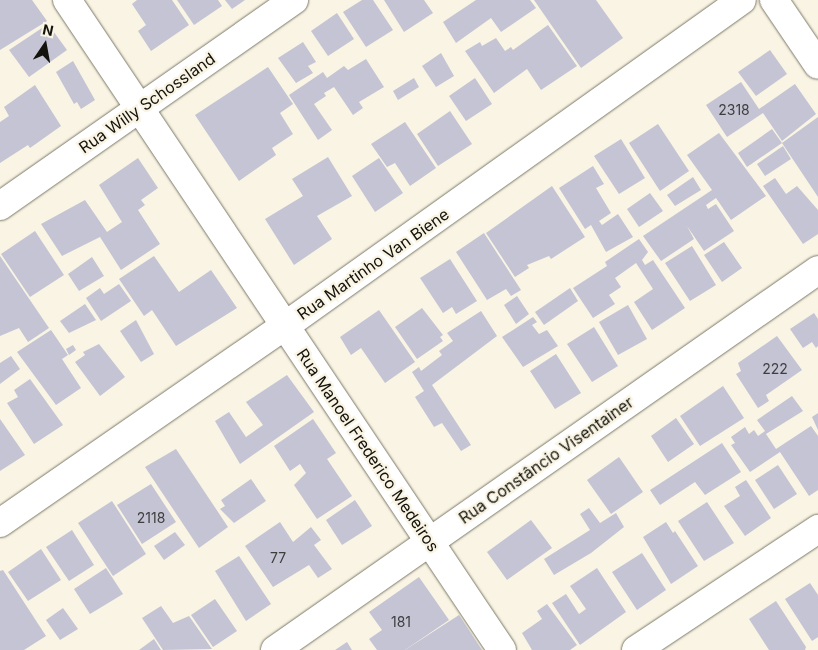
<!DOCTYPE html>
<html>
<head>
<meta charset="utf-8">
<style>
	body { margin:0 }
	#map { position:relative; width:818px; height:650px; overflow:hidden; background:#f9f4e3; font-family:Inter,sans-serif }
	div>[style] { position:absolute }
	.building>* { inset:0; background:#c4c4d4 }
	.roads { filter:drop-shadow(0 0 1px #7c7869) drop-shadow(0 0 1px #7c7869) }
	.minor>* { height:28px; margin:-14px; padding:0 14px; transform-origin:14px; border-radius:14px; background:#fff }
	span { translate:-50% -50%; white-space:nowrap; text-align:center; line-height:1.15; -webkit-text-stroke:4.5px #f9f4e3; paint-order:stroke }
	.number-label { font-size:14px; color:#3f3e3e }
	.number-label span { -webkit-text-stroke-width:0 }
	.street-label { font-size:16px; color:#13120c }
	.north { position:absolute; left:20px; top:20px; width:50px; height:50px; -webkit-text-stroke:4px #f9f4e3; paint-order:stroke; rotate:12deg; font-size:14px; font-weight:700; line-height:20px; text-align:center; color:#13120c }
	.north::after { content:''; display:block; margin:auto; width:18px; height:22px; background:#13120c; clip-path:polygon(50% 0,100% 100%,50% 72%,0 100%) }
</style>
</head>
<body>
<div id="map">
	<div class="building">
		<div style="clip-path:polygon(0 0,32px 0,47px 21px,0 50px)"></div>
		<div style="clip-path:polygon(137px 0,172px 0,189px 25px,151px 51px,138px 31px,146px 25px,132px 4px)"></div>
		<div style="clip-path:polygon(177px 0,218px 0,222px 6px,194px 25px)"></div>
		<div style="clip-path:polygon(225px 0,245px 0,232px 9px)"></div>
		<div style="clip-path:polygon(362px 0,373px 0,393px 30px,366px 47px,343px 12px)"></div>
		<div style="clip-path:polygon(384px 0,424px 0,433px 13px,404px 32px)"></div>
		<div style="clip-path:polygon(476px 0,530px 0,536px 8px,501px 32px,491px 18px,456px 43px,443px 22px)"></div>
		<div style="clip-path:polygon(534px 0,596px 0,623px 38px,581px 68px)"></div>
		<div style="clip-path:polygon(337px 13px,354px 39px,328px 56px,311px 31px)"></div>
		<div style="clip-path:polygon(48px 24px,67px 50px,29px 77px,9px 50px)"></div>
		<div style="clip-path:polygon(548px 25px,577px 66px,541px 90px,527px 69px,494px 93px,465px 51px,480px 42px,482px 46px,496px 38px,505px 51px,511px 47px,513px 50px)"></div>
		<div style="clip-path:polygon(303px 42px,316px 62px,308px 66px,313px 73px,296px 83px,278px 58px)"></div>
		<div style="clip-path:polygon(770px 50px,787px 74px,756px 96px,738px 72px)"></div>
		<div style="clip-path:polygon(441px 53px,454px 76px,436px 87px,422px 66px)"></div>
		<div style="clip-path:polygon(366px 59px,384px 87px,359px 102px,363px 108px,353px 115px,334px 87px,324px 93px,326px 96px,314px 104px,332px 130px,318px 140px,289px 95px,323px 72px,327px 78px,344px 66px,348px 70px)"></div>
		<div style="clip-path:polygon(73px 61px,95px 100px,81px 109px,77px 102px,74px 104px,56px 72px)"></div>
		<div style="clip-path:polygon(268px 67px,293px 104px,280px 113px,293px 134px,272px 148px,276px 155px,239px 181px,195px 115px)"></div>
		<div style="clip-path:polygon(414px 78px,419px 87px,398px 100px,393px 91px)"></div>
		<div style="clip-path:polygon(475px 78px,492px 104px,466px 121px,449px 96px)"></div>
		<div style="clip-path:polygon(741px 82px,759px 109px,795px 84px,816px 114px,782px 141px,763px 113px,727px 137px,706px 105px)"></div>
		<div style="clip-path:polygon(35px 85px,61px 126px,30px 148px,28px 145px,0 163px,0 122px,9px 116px,4px 107px)"></div>
		<div style="clip-path:polygon(450px 111px,472px 144px,438px 166px,417px 134px)"></div>
		<div style="clip-path:polygon(818px 117px,818px 197px,782px 143px,747px 167px,738px 153px,772px 129px,782px 143px)"></div>
		<div style="clip-path:polygon(405px 122px,436px 168px,410px 186px,395px 163px,387px 167px,371px 144px)"></div>
		<div style="clip-path:polygon(658px 124px,689px 171px,660px 191px,629px 143px)"></div>
		<div style="clip-path:polygon(719px 133px,766px 196px,731px 220px,716px 198px,706px 205px,708px 209px,716px 204px,734px 231px,704px 251px,687px 226px,694px 239px,661px 261px,643px 236px,712px 190px,687px 155px)"></div>
		<div style="clip-path:polygon(621px 139px,645px 178px,619px 194px,594px 156px)"></div>
		<div style="clip-path:polygon(783px 146px,791px 159px,765px 176px,757px 164px)"></div>
		<div style="clip-path:polygon(328px 157px,352px 196px,317px 216px,332px 239px,294px 265px,265px 219px,303px 196px,292px 179px)"></div>
		<div style="clip-path:polygon(138px 158px,158px 188px,141px 200px,145px 205px,138px 210px,160px 244px,121px 270px,100px 237px,62px 256px,41px 224px,85px 200px,107px 232px,122px 222px,99px 185px)"></div>
		<div style="clip-path:polygon(379px 158px,403px 193px,375px 212px,352px 176px)"></div>
		<div style="clip-path:polygon(593px 166px,604px 184px,596px 188px,611px 213px,599px 221px,602px 225px,618px 214px,633px 237px,606px 252px,591px 225px,585px 229px,559px 188px)"></div>
		<div style="clip-path:polygon(693px 177px,701px 190px,675px 206px,667px 195px)"></div>
		<div style="clip-path:polygon(775px 178px,786px 194px,797px 186px,818px 210px,818px 234px,803px 244px,763px 186px)"></div>
		<div style="clip-path:polygon(552px 186px,585px 237px,551px 259px,549px 256px,527px 265px,529px 268px,515px 277px,486px 233px)"></div>
		<div style="clip-path:polygon(650px 193px,663px 211px,639px 227px,627px 209px)"></div>
		<div style="clip-path:polygon(35px 231px,64px 275px,30px 297px,1px 254px)"></div>
		<div style="clip-path:polygon(484px 233px,521px 290px,511px 296px,506px 289px,487px 300px,456px 252px)"></div>
		<div style="clip-path:polygon(639px 239px,648px 252px,642px 260px,645px 265px,653px 260px,685px 308px,652px 330px,634px 302px,653px 289px,636px 263px,615px 278px,621px 287px,609px 295px,615px 304px,593px 318px,573px 288px,607px 266px,605px 262px)"></div>
		<div style="clip-path:polygon(724px 242px,742px 268px,722px 282px,704px 255px)"></div>
		<div style="clip-path:polygon(692px 246px,716px 285px,690px 301px,665px 263px)"></div>
		<div style="clip-path:polygon(0 256px,49px 328px,28px 342px,19px 328px,0 336px)"></div>
		<div style="clip-path:polygon(154px 256px,179px 292px,211px 270px,237px 308px,176px 346px,152px 310px,144px 316px,119px 279px)"></div>
		<div style="clip-path:polygon(92px 257px,104px 276px,79px 291px,68px 274px)"></div>
		<div style="clip-path:polygon(450px 259px,477px 301px,456px 314px,452px 307px,443px 313px,420px 278px)"></div>
		<div style="clip-path:polygon(119px 284px,131px 301px,101px 321px,86px 298px,100px 288px,104px 294px)"></div>
		<div style="clip-path:polygon(570px 288px,578px 301px,544px 325px,535px 312px)"></div>
		<div style="clip-path:polygon(517px 296px,529px 314px,516px 324px,504px 305px)"></div>
		<div style="clip-path:polygon(85px 304px,96px 320px,69px 333px,60px 321px)"></div>
		<div style="clip-path:polygon(628px 305px,647px 339px,618px 355px,599px 322px)"></div>
		<div style="clip-path:polygon(422px 308px,443px 335px,440px 337px,443px 341px,417px 359px,395px 327px)"></div>
		<div style="clip-path:polygon(379px 310px,415px 362px,385px 383px,361px 348px,351px 355px,340px 337px)"></div>
		<div style="clip-path:polygon(481px 311px,497px 336px,432px 385px,471px 445px,461px 451px,442px 423px,434px 427px,415px 397px,424px 391px,412px 372px,419px 367px,421px 371px,442px 355px,439px 351px,453px 341px,447px 333px)"></div>
		<div style="clip-path:polygon(814px 313px,818px 319px,818px 346px,816px 348px,812px 342px,803px 348px,790px 329px)"></div>
		<div style="clip-path:polygon(533px 317px,537px 322px,532px 325px,539px 334px,547px 330px,558px 346px,523px 367px,502px 337px)"></div>
		<div style="clip-path:polygon(136px 320px,154px 354px,141px 362px,120px 331px)"></div>
		<div style="clip-path:polygon(594px 327px,618px 366px,592px 382px,567px 344px)"></div>
		<div style="clip-path:polygon(51px 330px,68px 355px,62px 359px,81px 388px,56px 405px,17px 352px)"></div>
		<div style="clip-path:polygon(777px 336px,802px 370px,766px 395px,769px 401px,758px 408px,736px 374px,741px 371px,738px 363px)"></div>
		<div style="clip-path:polygon(99px 344px,125px 377px,100px 396px,75px 362px,85px 355px,83px 352px)"></div>
		<div style="clip-path:polygon(73px 345px,76px 350px,69px 355px,66px 349px)"></div>
		<div style="clip-path:polygon(556px 354px,581px 393px,555px 409px,530px 371px)"></div>
		<div style="clip-path:polygon(11px 356px,20px 369px,0 384px,0 363px)"></div>
		<div style="clip-path:polygon(287px 375px,314px 412px,240px 464px,215px 421px,229px 412px,246px 437px,263px 425px,246px 402px)"></div>
		<div style="clip-path:polygon(30px 379px,63px 425px,34px 444px,7px 403px,18px 397px,14px 390px)"></div>
		<div style="clip-path:polygon(723px 386px,744px 418px,700px 446px,680px 416px)"></div>
		<div style="clip-path:polygon(792px 396px,803px 411px,766px 434px,776px 449px,811px 426px,818px 436px,818px 490px,809px 496px,780px 452px,750px 472px,731px 445px,735px 443px,731px 437px,745px 427px,749px 434px,754px 430px,758px 436px,765px 431px,757px 420px)"></div>
		<div style="clip-path:polygon(818px 413px,818px 430px,812px 417px)"></div>
		<div style="clip-path:polygon(676px 418px,694px 444px,668px 462px,651px 436px)"></div>
		<div style="clip-path:polygon(0 419px,25px 455px,0 471px)"></div>
		<div style="clip-path:polygon(313px 419px,336px 453px,327px 459px,352px 496px,317px 519px,294px 485px,306px 473px,300px 464px,290px 471px,274px 446px)"></div>
		<div style="clip-path:polygon(722px 443px,741px 472px,705px 495px,695px 482px,660px 505px,650px 490px)"></div>
		<div style="clip-path:polygon(176px 449px,228px 527px,199px 548px,145px 467px)"></div>
		<div style="clip-path:polygon(619px 457px,643px 492px,611px 514px,587px 480px)"></div>
		<div style="clip-path:polygon(778px 465px,797px 494px,774px 509px,755px 480px)"></div>
		<div style="clip-path:polygon(251px 479px,266px 501px,234px 523px,220px 509px,225px 506px,221px 500px)"></div>
		<div style="clip-path:polygon(746px 480px,771px 518px,745px 536px,724px 506px,740px 496px,735px 487px)"></div>
		<div style="clip-path:polygon(151px 484px,176px 522px,142px 544px,117px 505px)"></div>
		<div style="clip-path:polygon(355px 500px,372px 526px,342px 545px,326px 520px)"></div>
		<div style="clip-path:polygon(112px 501px,146px 554px,113px 576px,78px 523px)"></div>
		<div style="clip-path:polygon(707px 502px,734px 543px,704px 561px,678px 521px)"></div>
		<div style="clip-path:polygon(589px 508px,600px 523px,616px 513px,624px 527px,591px 553px,554px 575px,544px 559px,590px 530px,580px 514px)"></div>
		<div style="clip-path:polygon(531px 520px,552px 548px,507px 580px,487px 552px)"></div>
		<div style="clip-path:polygon(280px 522px,293px 542px,311px 527px,321px 540px,314px 545px,332px 569px,318px 578px,309px 565px,273px 587px,245px 546px)"></div>
		<div style="clip-path:polygon(666px 522px,673px 533px,675px 531px,698px 566px,671px 584px,643px 537px)"></div>
		<div style="clip-path:polygon(72px 530px,94px 565px,69px 581px,46px 547px)"></div>
		<div style="clip-path:polygon(175px 532px,185px 545px,164px 560px,154px 546px)"></div>
		<div style="clip-path:polygon(41px 549px,61px 580px,28px 601px,8px 572px)"></div>
		<div style="clip-path:polygon(642px 553px,666px 590px,637px 610px,612px 572px)"></div>
		<div style="clip-path:polygon(239px 556px,271px 604px,246px 621px,215px 571px)"></div>
		<div style="clip-path:polygon(106px 568px,123px 594px,90px 614px,74px 589px)"></div>
		<div style="clip-path:polygon(597px 568px,626px 612px,580px 645px,552px 603px,566px 594px,579px 614px,586px 609px,570px 586px)"></div>
		<div style="clip-path:polygon(3px 570px,46px 636px,24px 650px,0 650px,0 571px)"></div>
		<div style="clip-path:polygon(419px 577px,449px 620px,405px 650px,377px 650px,369px 639px,382px 630px,369px 612px)"></div>
		<div style="clip-path:polygon(810px 583px,818px 595px,818px 637px,812px 641px,785px 599px)"></div>
		<div style="clip-path:polygon(215px 599px,237px 631px,213px 647px,191px 615px)"></div>
		<div style="clip-path:polygon(776px 601px,806px 647px,805px 650px,769px 650px,749px 619px)"></div>
		<div style="clip-path:polygon(547px 604px,577px 645px,570px 650px,532px 650px,522px 633px,542px 619px,537px 611px)"></div>
		<div style="clip-path:polygon(161px 606px,173px 623px,189px 616px,212px 649px,163px 650px,142px 618px)"></div>
		<div style="clip-path:polygon(63px 608px,78px 629px,60px 640px,46px 620px)"></div>
		<div style="clip-path:polygon(459px 615px,482px 650px,405px 650px)"></div>
		<div style="clip-path:polygon(154px 639px,161px 650px,139px 650px)"></div>
		<div style="clip-path:polygon(347px 642px,352px 650px,335px 650px)"></div>
	</div>
	<div class="roads">
		<div class="minor">
			<div style="left:67px;top:0;width:782px;rotate:56.21deg"></div>
			<div style="left:774px;top:0;width:78px;rotate:55.9deg"></div>
			<div style="left:0;top:206px;width:359px;rotate:-35deg"></div>
			<div style="left:0;top:523px;width:346px;rotate:-34.7deg"></div>
			<div style="left:285px;top:326px;width:561px;rotate:-35.5deg"></div>
			<div style="left:275px;top:650px;width:663px;rotate:-34.98deg"></div>
			<div style="left:636px;top:650px;width:219px;rotate:-33.6deg"></div>
		</div>
	</div>
	<div class="number-label">
		<span style="left:734px;top:110px">2318</span>
		<span style="left:775px;top:369px">222</span>
		<span style="left:151px;top:518px">2118</span>
		<span style="left:278px;top:558px">77</span>
		<span style="left:401px;top:622px">181</span>
	</div>
	<div class="street-label">
		<span style="left:147px;top:103px;rotate:-35deg">Rua Willy Schossland</span>
		<span style="left:373px;top:264px;rotate:-35deg">Rua Martinho Van Biene</span>
		<span style="left:368px;top:450px;rotate:56deg">Rua Manoel Frederico Medeiros</span>
		<span style="left:546px;top:460px;rotate:-35deg">Rua Constâncio Visentainer</span>
	</div>
	<div class="north">N</div>
</div>
</body>
</html>
